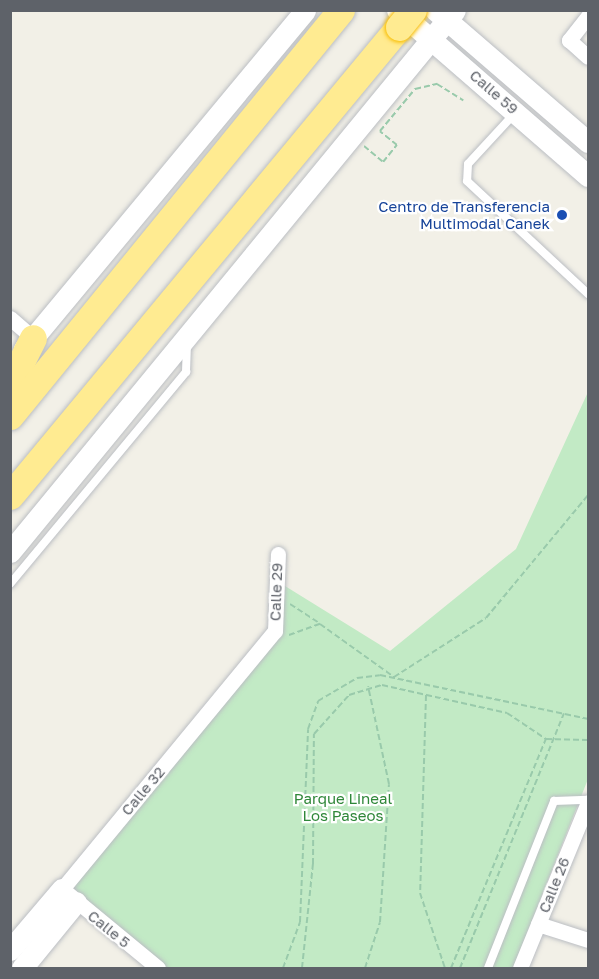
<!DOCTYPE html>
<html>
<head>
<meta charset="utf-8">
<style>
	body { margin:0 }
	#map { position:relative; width:599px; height:979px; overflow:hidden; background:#f2f0e7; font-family:"Golos Text",sans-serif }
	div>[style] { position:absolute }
	.green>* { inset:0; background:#c2eac5 }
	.path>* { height:2px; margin-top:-1px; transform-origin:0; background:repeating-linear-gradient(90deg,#99caab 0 6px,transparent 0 9px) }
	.roads { filter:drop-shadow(0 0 2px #bbbec3) drop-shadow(0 0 2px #bbbec3) }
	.lane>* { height:8px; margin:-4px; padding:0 4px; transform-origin:4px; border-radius:4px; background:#fff }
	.street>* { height:15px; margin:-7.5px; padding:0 7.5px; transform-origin:7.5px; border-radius:7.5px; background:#fff }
	.secondary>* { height:21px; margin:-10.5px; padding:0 10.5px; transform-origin:10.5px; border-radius:10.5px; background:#fff }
	.highway>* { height:27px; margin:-13.5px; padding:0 13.5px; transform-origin:13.5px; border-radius:13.5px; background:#ffeb91 }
	.bridges { filter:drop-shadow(0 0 2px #f9bd00) drop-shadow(0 0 2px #f9bd00) }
	.highway-bridge>* { height:27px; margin:-13.5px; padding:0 13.5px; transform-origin:13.5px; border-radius:13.5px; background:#ffeb91 }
	.dots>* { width:16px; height:16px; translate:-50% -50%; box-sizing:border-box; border:3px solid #fff; border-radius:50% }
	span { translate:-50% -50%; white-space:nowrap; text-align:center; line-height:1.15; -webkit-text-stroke:4.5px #fff; paint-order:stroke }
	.street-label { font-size:15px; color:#5e6269 }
	.transit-label { font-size:15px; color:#164399 }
	.right { translate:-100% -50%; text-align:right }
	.park-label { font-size:15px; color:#2f8739 }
	.frame { position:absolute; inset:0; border:12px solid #5e6269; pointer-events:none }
</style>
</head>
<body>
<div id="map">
	<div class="green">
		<div style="clip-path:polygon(588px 392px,588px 779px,513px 968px,165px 968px,62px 889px,282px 630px,285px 586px,390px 651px,516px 549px)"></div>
	</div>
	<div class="path">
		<div style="left:364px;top:146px;width:25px;rotate:40deg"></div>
		<div style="left:383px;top:162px;width:22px;rotate:-51deg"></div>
		<div style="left:397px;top:145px;width:22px;rotate:-141deg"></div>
		<div style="left:380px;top:131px;width:55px;rotate:-50.2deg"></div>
		<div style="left:415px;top:89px;width:23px;rotate:-13deg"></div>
		<div style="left:437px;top:84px;width:31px;rotate:32deg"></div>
		<div style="left:290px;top:604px;width:33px;rotate:33deg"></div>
		<div style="left:289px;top:635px;width:33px;rotate:-20deg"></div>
		<div style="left:320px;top:624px;width:91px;rotate:35.6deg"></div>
		<div style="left:394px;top:677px;width:109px;rotate:-32.7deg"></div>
		<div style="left:486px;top:618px;width:160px;rotate:-50.3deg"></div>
		<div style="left:426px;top:695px;width:198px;rotate:91.7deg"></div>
		<div style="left:420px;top:893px;width:79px;rotate:71.6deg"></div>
		<div style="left:283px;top:968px;width:49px;rotate:-69.7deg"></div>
		<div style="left:300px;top:922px;width:193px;rotate:-87.6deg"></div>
		<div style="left:308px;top:729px;width:30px;rotate:-70deg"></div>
		<div style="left:318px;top:701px;width:45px;rotate:-30.5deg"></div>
		<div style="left:357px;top:678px;width:23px;rotate:-7deg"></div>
		<div style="left:380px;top:675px;width:213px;rotate:11.9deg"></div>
		<div style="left:302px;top:968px;width:105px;rotate:-84deg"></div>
		<div style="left:313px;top:864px;width:130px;rotate:-89.6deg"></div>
		<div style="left:314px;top:734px;width:52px;rotate:-48.1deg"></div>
		<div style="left:349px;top:695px;width:34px;rotate:-17deg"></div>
		<div style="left:382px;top:685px;width:128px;rotate:12.6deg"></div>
		<div style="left:507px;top:713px;width:47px;rotate:33.7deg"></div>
		<div style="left:546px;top:739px;width:42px;rotate:1.4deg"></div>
		<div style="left:365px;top:968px;width:48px;rotate:-71.9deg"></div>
		<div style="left:380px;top:922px;width:138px;rotate:-86.3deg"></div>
		<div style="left:389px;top:784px;width:100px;rotate:-102.1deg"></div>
		<div style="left:451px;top:968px;width:248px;rotate:-67.5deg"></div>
		<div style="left:460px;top:968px;width:275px;rotate:-67.8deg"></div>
	</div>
	<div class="roads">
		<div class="lane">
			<div style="left:515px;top:113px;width:69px;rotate:132.7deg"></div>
			<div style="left:468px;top:164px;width:17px;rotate:93deg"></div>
			<div style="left:467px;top:181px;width:166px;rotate:43deg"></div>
			<div style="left:10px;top:584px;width:276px;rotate:-50.3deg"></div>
			<div style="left:186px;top:372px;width:29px;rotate:-88deg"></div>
			<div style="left:488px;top:968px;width:180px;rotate:-68.4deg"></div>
			<div style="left:554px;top:801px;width:34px;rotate:-2deg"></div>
		</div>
		<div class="street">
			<div style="left:588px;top:16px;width:31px;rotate:128deg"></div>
			<div style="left:569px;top:40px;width:25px;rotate:42deg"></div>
			<div style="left:10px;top:318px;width:30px;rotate:41deg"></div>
			<div style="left:538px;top:924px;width:52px;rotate:17.7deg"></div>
			<div style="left:158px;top:968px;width:124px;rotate:-140.5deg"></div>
			<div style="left:62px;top:889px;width:335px;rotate:-50.5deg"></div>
			<div style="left:275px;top:631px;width:77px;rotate:-87.8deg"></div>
			<div style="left:520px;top:968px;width:179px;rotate:-67.7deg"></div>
		</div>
		<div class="secondary">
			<div style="left:397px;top:10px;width:253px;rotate:41deg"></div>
			<div style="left:435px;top:10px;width:202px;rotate:40.8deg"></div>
			<div style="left:24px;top:349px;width:440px;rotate:-50.3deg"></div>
			<div style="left:10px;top:552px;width:701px;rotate:-50.61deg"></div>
			<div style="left:10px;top:950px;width:80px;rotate:-49.6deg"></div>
			<div style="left:22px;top:968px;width:85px;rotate:-50.7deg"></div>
		</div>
		<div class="highway">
			<div style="left:10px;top:384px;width:51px;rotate:-63.4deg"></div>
			<div style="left:10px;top:416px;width:524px;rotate:-50.81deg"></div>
			<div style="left:10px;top:496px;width:609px;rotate:-50.33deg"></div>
		</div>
	</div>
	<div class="bridges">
		<div class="highway-bridge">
			<div style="left:399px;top:27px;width:22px;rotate:-51deg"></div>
		</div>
	</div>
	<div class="dots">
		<div style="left:562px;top:215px;background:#1a4fb4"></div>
	</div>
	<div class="street-label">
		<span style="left:494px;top:92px;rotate:41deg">Calle 59</span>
		<span style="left:276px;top:592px;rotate:-88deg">Calle 29</span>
		<span style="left:143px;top:791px;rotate:-50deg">Calle 32</span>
		<span style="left:554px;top:885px;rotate:-68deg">Calle 26</span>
		<span style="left:109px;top:929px;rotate:39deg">Calle 5</span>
	</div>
	<div class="transit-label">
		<span class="right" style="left:550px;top:215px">Centro de Transferencia<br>Multimodal Canek</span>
	</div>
	<div class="park-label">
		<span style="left:343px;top:807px">Parque Lineal<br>Los Paseos</span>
	</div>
	<div class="frame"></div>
</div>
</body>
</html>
